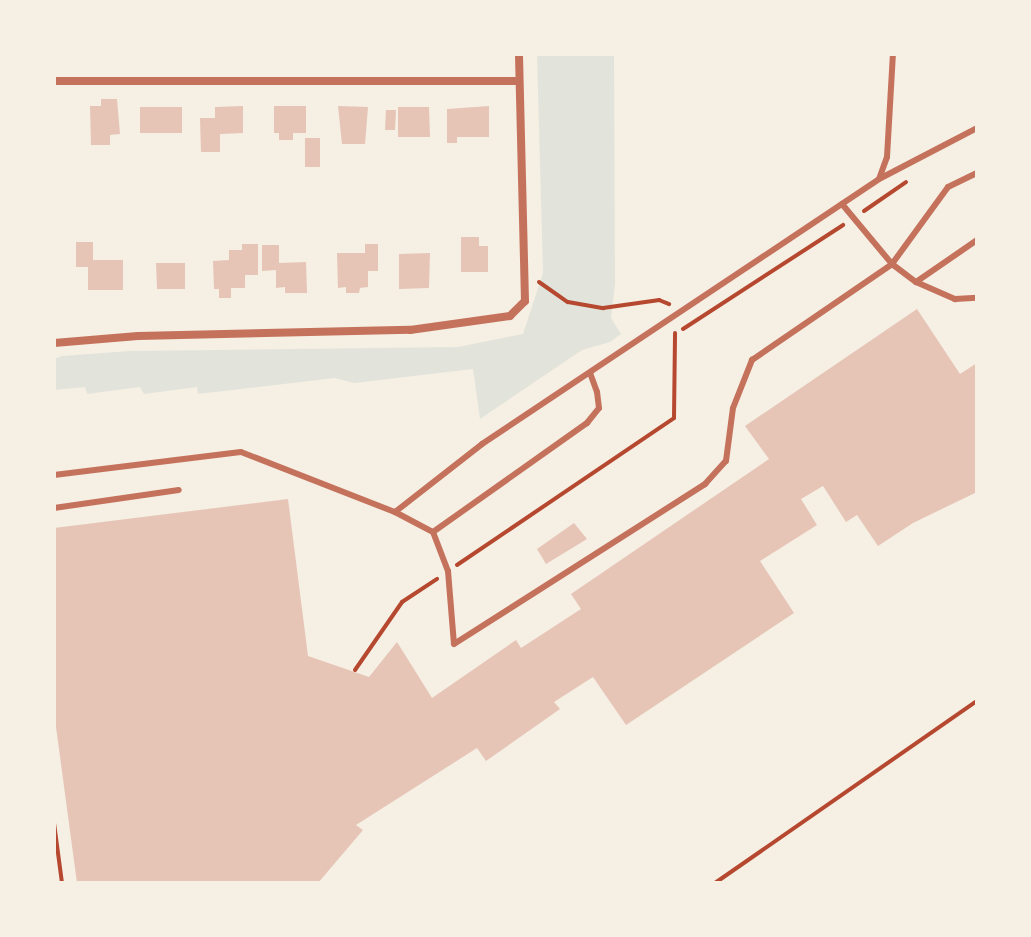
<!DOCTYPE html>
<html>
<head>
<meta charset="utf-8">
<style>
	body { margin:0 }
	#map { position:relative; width:1031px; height:937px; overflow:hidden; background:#f6efe4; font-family:"Noto Serif",serif }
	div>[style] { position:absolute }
	.green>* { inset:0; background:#e2e4dc }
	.building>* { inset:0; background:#e6c5b7 }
	.path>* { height:4px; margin:-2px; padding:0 2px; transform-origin:2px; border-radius:2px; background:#b5482f }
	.service>* { height:6px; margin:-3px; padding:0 3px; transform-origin:3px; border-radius:3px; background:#c5725c }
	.minor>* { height:8px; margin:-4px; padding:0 4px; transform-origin:4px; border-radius:4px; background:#c5725c }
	span { translate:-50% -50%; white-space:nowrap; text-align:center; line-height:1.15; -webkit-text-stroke:8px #f6efe4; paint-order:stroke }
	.frame { position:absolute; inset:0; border:56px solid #f6efe4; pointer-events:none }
</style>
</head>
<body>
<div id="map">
	<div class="green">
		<div style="clip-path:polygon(537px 54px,614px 54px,615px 284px,611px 318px,621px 334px,610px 342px,582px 350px,480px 419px,473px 369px,354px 383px,335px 378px,198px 394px,197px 387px,144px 394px,140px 387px,87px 394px,85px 387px,54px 390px,54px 359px,62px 356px,130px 351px,458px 347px,523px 334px,543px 273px)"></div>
	</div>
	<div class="building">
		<div style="clip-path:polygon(101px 99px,117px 99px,120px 134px,110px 135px,110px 145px,91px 145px,90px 106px,101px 106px)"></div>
		<div style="clip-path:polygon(243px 106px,243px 133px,220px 134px,220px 152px,201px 152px,200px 118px,215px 118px,215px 107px)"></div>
		<div style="clip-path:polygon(274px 106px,306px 106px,306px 133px,293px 133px,293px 140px,279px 140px,279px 133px,274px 133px)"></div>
		<div style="clip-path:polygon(338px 106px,368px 107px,365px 144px,342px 144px)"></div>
		<div style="clip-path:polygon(489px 106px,489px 137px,457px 137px,457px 143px,447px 143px,447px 109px)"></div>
		<div style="clip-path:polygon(140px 107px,182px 107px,182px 133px,140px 133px)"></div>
		<div style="clip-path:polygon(398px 107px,429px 107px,430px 137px,398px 137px)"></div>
		<div style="clip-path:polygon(386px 110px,396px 110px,395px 130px,385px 130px)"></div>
		<div style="clip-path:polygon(305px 138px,320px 138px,320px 167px,305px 167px)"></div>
		<div style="clip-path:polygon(461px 237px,479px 237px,479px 246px,488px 246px,488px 272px,461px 272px)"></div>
		<div style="clip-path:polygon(76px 242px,93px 242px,93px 260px,123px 260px,123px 290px,88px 290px,88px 267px,76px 267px)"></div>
		<div style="clip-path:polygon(242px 244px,258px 244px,258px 275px,245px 275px,245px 288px,231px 288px,231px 298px,219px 298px,219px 289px,214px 289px,213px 261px,229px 260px,229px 250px,242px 250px)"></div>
		<div style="clip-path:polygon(365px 244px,378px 244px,378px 271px,368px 271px,368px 287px,360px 288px,359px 293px,346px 293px,346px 287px,338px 288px,337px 253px,365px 253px)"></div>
		<div style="clip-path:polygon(262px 245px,279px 245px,279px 263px,306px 262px,307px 293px,285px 293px,285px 287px,276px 288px,276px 270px,262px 271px)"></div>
		<div style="clip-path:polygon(430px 253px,429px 288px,399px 289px,399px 254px)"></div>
		<div style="clip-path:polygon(156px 263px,185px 263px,185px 289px,157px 289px)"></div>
		<div style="clip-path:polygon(917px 309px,960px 374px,977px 363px,977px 492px,913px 523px,878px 546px,857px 515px,846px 522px,823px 486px,801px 499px,817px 525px,760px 561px,794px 613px,626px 725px,593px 677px,554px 702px,560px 709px,486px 761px,477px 748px,356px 825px,363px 830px,318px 883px,77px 883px,54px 712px,54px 528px,288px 499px,308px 656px,369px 677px,397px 642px,432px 698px,516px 640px,521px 648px,581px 609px,571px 594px,769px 459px,745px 426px)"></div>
		<div style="clip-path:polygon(574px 523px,587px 539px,546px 564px,537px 549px)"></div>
	</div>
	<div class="path">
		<div style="left:864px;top:211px;width:51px;rotate:-34.6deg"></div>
		<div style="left:539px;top:282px;width:35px;rotate:35deg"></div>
		<div style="left:568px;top:302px;width:36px;rotate:10deg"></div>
		<div style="left:603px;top:308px;width:57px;rotate:-8.1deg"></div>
		<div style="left:659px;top:300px;width:11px;rotate:22deg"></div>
		<div style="left:683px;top:329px;width:191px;rotate:-33deg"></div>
		<div style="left:457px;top:565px;width:262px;rotate:-34.1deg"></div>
		<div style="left:674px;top:418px;width:85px;rotate:-89.3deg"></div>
		<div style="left:355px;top:670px;width:83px;rotate:-55.3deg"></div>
		<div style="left:402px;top:602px;width:42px;rotate:-33.3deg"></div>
		<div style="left:54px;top:823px;width:61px;rotate:82.4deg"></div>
		<div style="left:715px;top:883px;width:319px;rotate:-34.8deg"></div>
	</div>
	<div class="service">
		<div style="left:881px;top:178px;width:108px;rotate:-27.5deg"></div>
		<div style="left:842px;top:204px;width:78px;rotate:50.2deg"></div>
		<div style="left:892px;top:264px;width:30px;rotate:37deg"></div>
		<div style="left:916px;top:282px;width:43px;rotate:23.6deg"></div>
		<div style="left:955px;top:299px;width:22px;rotate:-3deg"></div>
		<div style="left:916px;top:282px;width:74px;rotate:-34.5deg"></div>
		<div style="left:54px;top:475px;width:188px;rotate:-7deg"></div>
		<div style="left:241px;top:452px;width:165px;rotate:21.3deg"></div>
		<div style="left:395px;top:512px;width:110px;rotate:-38deg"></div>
		<div style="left:482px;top:444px;width:477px;rotate:-33.7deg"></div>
		<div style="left:879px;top:179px;width:23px;rotate:-70deg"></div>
		<div style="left:887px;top:157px;width:103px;rotate:-86.7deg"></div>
		<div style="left:54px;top:508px;width:126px;rotate:-8.2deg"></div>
		<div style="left:395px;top:512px;width:43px;rotate:27.8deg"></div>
		<div style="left:433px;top:532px;width:189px;rotate:-35.3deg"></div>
		<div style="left:587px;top:423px;width:19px;rotate:-51deg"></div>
		<div style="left:599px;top:408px;width:16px;rotate:-97deg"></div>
		<div style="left:597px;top:392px;width:20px;rotate:-110deg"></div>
		<div style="left:433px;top:532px;width:42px;rotate:69deg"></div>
		<div style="left:448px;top:571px;width:73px;rotate:85.3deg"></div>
		<div style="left:454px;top:644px;width:298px;rotate:-32.5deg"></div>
		<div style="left:705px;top:484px;width:31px;rotate:-48deg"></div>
		<div style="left:726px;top:461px;width:53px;rotate:-82.5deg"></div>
		<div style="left:733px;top:408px;width:52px;rotate:-68.4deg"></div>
		<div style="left:752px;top:360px;width:170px;rotate:-34.4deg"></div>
		<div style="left:892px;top:264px;width:95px;rotate:-54deg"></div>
		<div style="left:948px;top:187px;width:32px;rotate:-26deg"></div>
	</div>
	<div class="minor">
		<div style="left:54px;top:81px;width:465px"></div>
		<div style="left:54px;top:343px;width:84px;rotate:-4.8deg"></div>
		<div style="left:138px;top:336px;width:272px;rotate:-1.3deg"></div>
		<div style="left:410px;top:330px;width:101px;rotate:-8deg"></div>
		<div style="left:510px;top:316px;width:21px;rotate:-45deg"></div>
		<div style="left:525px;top:301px;width:247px;rotate:-91.4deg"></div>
	</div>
	<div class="frame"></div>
</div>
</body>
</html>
